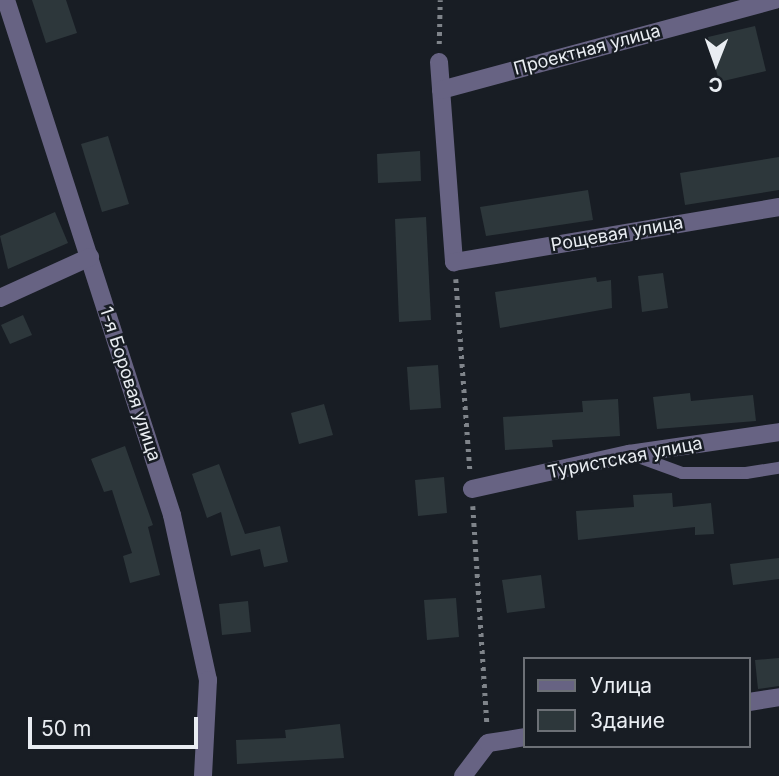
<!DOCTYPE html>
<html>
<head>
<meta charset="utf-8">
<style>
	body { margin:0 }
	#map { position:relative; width:779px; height:776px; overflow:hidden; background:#181d24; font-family:Inter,sans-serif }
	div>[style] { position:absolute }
	.building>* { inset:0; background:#2d373b }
	.path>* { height:4.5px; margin-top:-2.25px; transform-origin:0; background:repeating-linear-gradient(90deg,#7f848a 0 3.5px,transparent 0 8.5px) }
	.service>* { height:12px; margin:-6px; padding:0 6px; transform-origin:6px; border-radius:6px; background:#676383 }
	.minor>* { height:18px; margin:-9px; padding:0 9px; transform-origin:9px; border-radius:9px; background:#676383 }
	span { translate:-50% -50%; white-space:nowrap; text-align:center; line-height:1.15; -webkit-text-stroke:5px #181d24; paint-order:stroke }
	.street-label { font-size:18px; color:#e9edf2 }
	.legend { position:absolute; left:523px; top:657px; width:228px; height:91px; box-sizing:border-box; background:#181d24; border:2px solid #6c7076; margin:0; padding:9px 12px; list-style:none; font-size:21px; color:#e9edf2 }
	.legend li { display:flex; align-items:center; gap:14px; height:35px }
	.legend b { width:35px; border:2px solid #6c7076 }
	.north { position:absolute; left:681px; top:28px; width:70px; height:70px; -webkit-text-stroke:5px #181d24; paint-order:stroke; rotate:181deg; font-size:19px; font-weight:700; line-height:28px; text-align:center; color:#e9edf2 }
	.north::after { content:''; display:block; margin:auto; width:24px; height:32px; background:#e9edf2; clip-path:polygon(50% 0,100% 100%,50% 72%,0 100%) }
	.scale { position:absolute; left:28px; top:717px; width:170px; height:32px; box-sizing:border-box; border:4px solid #e9edf2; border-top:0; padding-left:9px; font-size:21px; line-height:24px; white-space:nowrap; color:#e9edf2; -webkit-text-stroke:5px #181d24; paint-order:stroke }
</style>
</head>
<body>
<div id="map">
	<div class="building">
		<div style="clip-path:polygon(32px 0,66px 0,77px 33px,46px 43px)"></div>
		<div style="clip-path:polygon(755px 26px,766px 71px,719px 82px,708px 37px)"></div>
		<div style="clip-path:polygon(108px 136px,129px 204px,102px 212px,81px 144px)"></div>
		<div style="clip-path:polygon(420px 151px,421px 181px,378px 183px,377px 154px)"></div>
		<div style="clip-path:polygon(779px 157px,779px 190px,685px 205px,680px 173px)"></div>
		<div style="clip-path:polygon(588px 190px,593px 220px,486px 236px,480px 207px)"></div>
		<div style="clip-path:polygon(55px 212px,68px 243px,8px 269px,0 236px)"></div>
		<div style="clip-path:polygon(426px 217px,431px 320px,399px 322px,395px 219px)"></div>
		<div style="clip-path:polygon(663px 273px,668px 308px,642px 312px,638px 276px)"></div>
		<div style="clip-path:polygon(596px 277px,597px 282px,611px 280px,612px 308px,500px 328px,495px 292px)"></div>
		<div style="clip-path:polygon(23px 315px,32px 335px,10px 344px,1px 325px)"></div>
		<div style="clip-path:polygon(438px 365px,441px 408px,410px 410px,407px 367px)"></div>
		<div style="clip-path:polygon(690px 393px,691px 401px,753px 395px,756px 421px,657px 429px,653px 397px)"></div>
		<div style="clip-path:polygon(618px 399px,620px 436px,552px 440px,553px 447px,505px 450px,503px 417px,583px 412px,582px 401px)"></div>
		<div style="clip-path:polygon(324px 404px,333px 435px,299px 444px,291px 413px)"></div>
		<div style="clip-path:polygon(125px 446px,153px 525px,148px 527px,160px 575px,130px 583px,123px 556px,132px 553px,112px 490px,104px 492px,91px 459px)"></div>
		<div style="clip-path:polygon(219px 464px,245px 534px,280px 526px,288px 562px,264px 567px,260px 549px,231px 556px,221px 512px,207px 518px,192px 474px)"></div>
		<div style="clip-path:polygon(444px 477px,447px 513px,418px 516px,415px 480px)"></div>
		<div style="clip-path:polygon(672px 493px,673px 507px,711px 503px,714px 534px,695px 535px,695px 527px,578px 540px,576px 511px,634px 507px,633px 495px)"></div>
		<div style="clip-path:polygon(779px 558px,779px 579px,733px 585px,730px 564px)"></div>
		<div style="clip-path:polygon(541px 575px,545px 608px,507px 613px,502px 580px)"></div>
		<div style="clip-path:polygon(456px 598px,459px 637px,427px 640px,424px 600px)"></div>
		<div style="clip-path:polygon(248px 601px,251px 632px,222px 635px,219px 604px)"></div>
		<div style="clip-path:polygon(779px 658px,779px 686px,758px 689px,755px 660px)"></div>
		<div style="clip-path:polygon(340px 724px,344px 758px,237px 764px,236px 740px,286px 738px,285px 730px)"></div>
	</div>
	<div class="path">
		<div style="left:439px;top:44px;width:44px;rotate:-88.7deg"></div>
		<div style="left:456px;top:279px;width:191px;rotate:85.8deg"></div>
		<div style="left:473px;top:506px;width:218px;rotate:86.3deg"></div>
	</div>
	<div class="service">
		<div style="left:633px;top:455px;width:52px;rotate:20.2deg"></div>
		<div style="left:682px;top:473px;width:64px"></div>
		<div style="left:746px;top:473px;width:33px;rotate:-9deg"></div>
	</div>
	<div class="minor">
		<div style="left:6px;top:0;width:541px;rotate:72.13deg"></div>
		<div style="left:172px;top:515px;width:169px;rotate:77.7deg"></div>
		<div style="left:208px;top:680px;width:96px;rotate:93deg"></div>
		<div style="left:439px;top:62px;width:201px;rotate:85.7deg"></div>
		<div style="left:454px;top:262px;width:330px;rotate:-9.6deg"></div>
		<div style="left:441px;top:90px;width:345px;rotate:-15.1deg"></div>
		<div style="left:0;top:298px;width:99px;rotate:-24.5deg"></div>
		<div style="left:472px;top:489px;width:161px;rotate:-12.6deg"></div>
		<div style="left:629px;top:454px;width:152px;rotate:-8.3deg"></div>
		<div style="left:749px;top:702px;width:30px;rotate:-9deg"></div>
		<div style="left:463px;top:776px;width:41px;rotate:-52.9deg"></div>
		<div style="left:488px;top:743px;width:37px;rotate:-9deg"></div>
	</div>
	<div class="street-label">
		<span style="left:587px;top:50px;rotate:-15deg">Проектная улица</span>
		<span style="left:617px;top:234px;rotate:-10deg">Рощевая улица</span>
		<span style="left:130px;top:384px;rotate:72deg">1-я Боровая улица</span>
		<span style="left:625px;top:458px;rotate:-11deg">Туристская улица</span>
	</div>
	<ul class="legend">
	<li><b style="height:9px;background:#676383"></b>Улица</li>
	<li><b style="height:19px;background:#2d373b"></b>Здание</li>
	</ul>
	<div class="north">С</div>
	<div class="scale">50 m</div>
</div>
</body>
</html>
